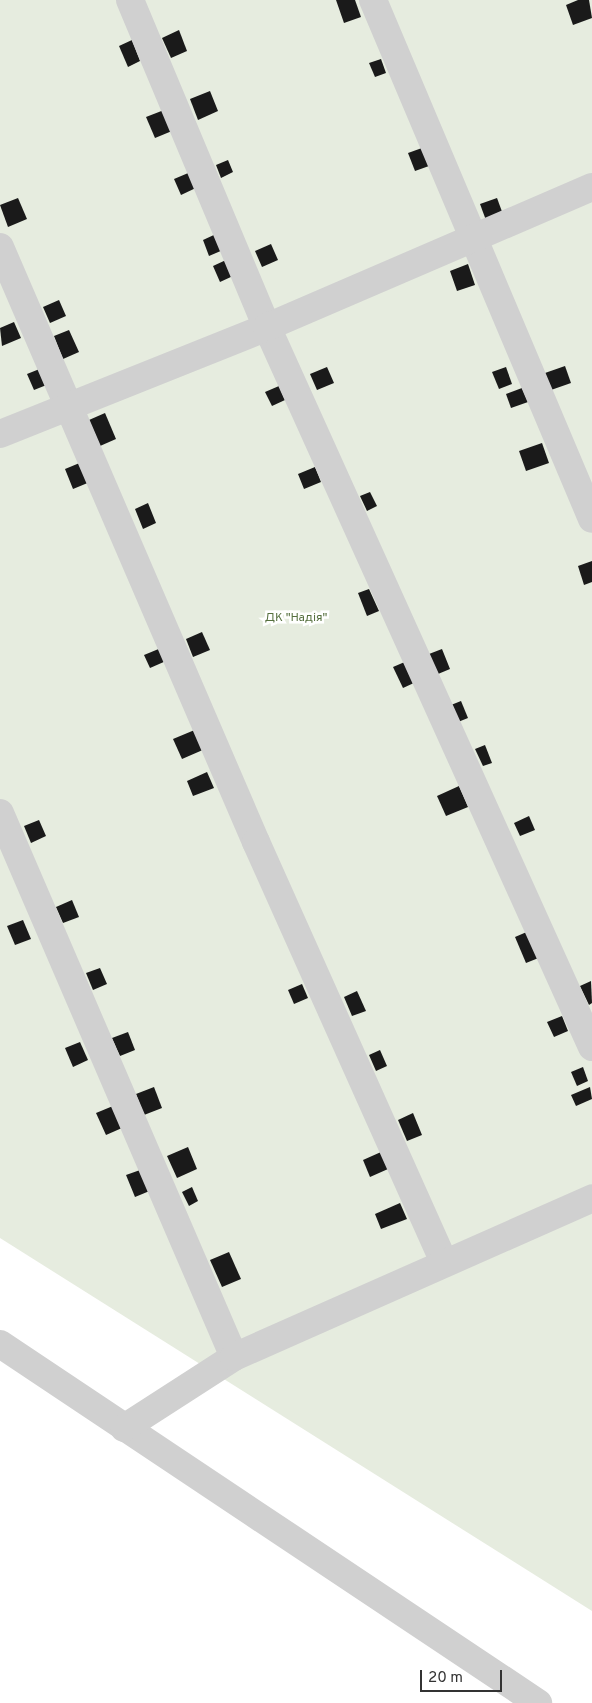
<!DOCTYPE html>
<html>
<head>
<meta charset="utf-8">
<style>
	body { margin:0 }
	#map { position:relative; width:592px; height:1703px; overflow:hidden; background:#fff; font-family:Overpass,sans-serif }
	div>[style] { position:absolute }
	.green>* { inset:0; background:#e6ecdf }
	.building>* { inset:0; background:#1a1a1a }
	.minor>* { height:28px; margin:-14px; padding:0 14px; transform-origin:14px; border-radius:14px; background:#d0d0d0 }
	span { translate:-50% -50%; white-space:nowrap; text-align:center; line-height:1.15; -webkit-text-stroke:5px #fff; paint-order:stroke }
	.park-label { font-size:12px; color:#56703f }
	.scale { position:absolute; left:420px; top:1670px; width:82px; height:22px; box-sizing:border-box; border:2px solid #333; border-top:0; padding-left:6px; font-size:15px; line-height:18px; white-space:nowrap; color:#333; -webkit-text-stroke:4px #fff; paint-order:stroke }
</style>
</head>
<body>
<div id="map">
	<div class="green">
		<div style="clip-path:polygon(0 0,592px 0,592px 1611px,0 1238px)"></div>
	</div>
	<div class="building">
		<div style="clip-path:polygon(336px 0,355px 0,361px 17px,344px 23px)"></div>
		<div style="clip-path:polygon(578px 0,589px 0,592px 18px,573px 25px,566px 5px)"></div>
		<div style="clip-path:polygon(179px 30px,187px 51px,171px 58px,162px 38px)"></div>
		<div style="clip-path:polygon(132px 40px,140px 61px,128px 67px,119px 46px)"></div>
		<div style="clip-path:polygon(381px 59px,386px 73px,375px 77px,369px 63px)"></div>
		<div style="clip-path:polygon(210px 91px,218px 111px,198px 120px,190px 99px)"></div>
		<div style="clip-path:polygon(164px 110px,172px 131px,155px 138px,146px 117px)"></div>
		<div style="clip-path:polygon(422px 148px,429px 166px,415px 171px,408px 153px)"></div>
		<div style="clip-path:polygon(228px 160px,233px 172px,221px 178px,216px 165px)"></div>
		<div style="clip-path:polygon(193px 171px,200px 186px,181px 195px,174px 179px)"></div>
		<div style="clip-path:polygon(18px 198px,27px 219px,8px 227px,0 205px)"></div>
		<div style="clip-path:polygon(497px 198px,504px 217px,487px 223px,480px 204px)"></div>
		<div style="clip-path:polygon(216px 234px,223px 250px,209px 256px,203px 240px)"></div>
		<div style="clip-path:polygon(271px 244px,278px 260px,262px 267px,255px 251px)"></div>
		<div style="clip-path:polygon(226px 260px,233px 276px,220px 282px,213px 266px)"></div>
		<div style="clip-path:polygon(468px 264px,475px 285px,457px 291px,450px 271px)"></div>
		<div style="clip-path:polygon(59px 300px,66px 316px,50px 323px,43px 307px)"></div>
		<div style="clip-path:polygon(14px 322px,21px 338px,2px 346px,0 328px)"></div>
		<div style="clip-path:polygon(69px 330px,79px 352px,63px 359px,54px 336px)"></div>
		<div style="clip-path:polygon(565px 366px,571px 383px,551px 390px,545px 373px)"></div>
		<div style="clip-path:polygon(327px 367px,334px 383px,317px 390px,310px 374px)"></div>
		<div style="clip-path:polygon(506px 367px,512px 384px,499px 389px,492px 372px)"></div>
		<div style="clip-path:polygon(42px 368px,49px 384px,34px 390px,27px 374px)"></div>
		<div style="clip-path:polygon(279px 386px,285px 400px,272px 406px,265px 392px)"></div>
		<div style="clip-path:polygon(522px 388px,528px 402px,511px 408px,506px 394px)"></div>
		<div style="clip-path:polygon(105px 413px,116px 439px,100px 446px,89px 420px)"></div>
		<div style="clip-path:polygon(542px 443px,549px 463px,526px 471px,519px 451px)"></div>
		<div style="clip-path:polygon(82px 462px,90px 482px,73px 489px,65px 469px)"></div>
		<div style="clip-path:polygon(315px 467px,321px 482px,304px 489px,298px 474px)"></div>
		<div style="clip-path:polygon(370px 492px,377px 506px,367px 511px,360px 496px)"></div>
		<div style="clip-path:polygon(148px 503px,156px 523px,143px 529px,135px 509px)"></div>
		<div style="clip-path:polygon(592px 561px,592px 582px,584px 585px,578px 566px)"></div>
		<div style="clip-path:polygon(369px 589px,379px 611px,367px 616px,358px 593px)"></div>
		<div style="clip-path:polygon(202px 632px,210px 650px,193px 657px,186px 639px)"></div>
		<div style="clip-path:polygon(161px 648px,166px 661px,150px 668px,144px 655px)"></div>
		<div style="clip-path:polygon(442px 649px,450px 669px,438px 674px,429px 654px)"></div>
		<div style="clip-path:polygon(407px 661px,416px 682px,403px 688px,393px 667px)"></div>
		<div style="clip-path:polygon(461px 701px,468px 718px,458px 722px,451px 705px)"></div>
		<div style="clip-path:polygon(197px 729px,205px 749px,182px 759px,173px 739px)"></div>
		<div style="clip-path:polygon(485px 745px,492px 763px,483px 766px,475px 749px)"></div>
		<div style="clip-path:polygon(207px 772px,214px 788px,193px 796px,187px 781px)"></div>
		<div style="clip-path:polygon(459px 786px,468px 807px,446px 816px,437px 796px)"></div>
		<div style="clip-path:polygon(529px 816px,535px 830px,520px 836px,514px 823px)"></div>
		<div style="clip-path:polygon(39px 820px,46px 836px,31px 843px,24px 826px)"></div>
		<div style="clip-path:polygon(72px 900px,79px 917px,63px 923px,56px 907px)"></div>
		<div style="clip-path:polygon(23px 920px,31px 939px,15px 945px,7px 926px)"></div>
		<div style="clip-path:polygon(529px 931px,541px 957px,526px 963px,515px 937px)"></div>
		<div style="clip-path:polygon(100px 968px,107px 984px,93px 990px,86px 973px)"></div>
		<div style="clip-path:polygon(591px 981px,592px 1003px,589px 1005px,580px 986px)"></div>
		<div style="clip-path:polygon(302px 984px,308px 998px,294px 1004px,288px 990px)"></div>
		<div style="clip-path:polygon(357px 991px,366px 1011px,352px 1016px,344px 997px)"></div>
		<div style="clip-path:polygon(562px 1016px,568px 1031px,554px 1037px,547px 1022px)"></div>
		<div style="clip-path:polygon(128px 1032px,135px 1050px,120px 1056px,112px 1038px)"></div>
		<div style="clip-path:polygon(80px 1042px,88px 1060px,73px 1067px,65px 1048px)"></div>
		<div style="clip-path:polygon(380px 1050px,387px 1066px,376px 1071px,369px 1055px)"></div>
		<div style="clip-path:polygon(583px 1067px,588px 1081px,577px 1086px,571px 1072px)"></div>
		<div style="clip-path:polygon(154px 1087px,162px 1108px,144px 1115px,136px 1094px)"></div>
		<div style="clip-path:polygon(590px 1087px,592px 1099px,576px 1106px,571px 1095px)"></div>
		<div style="clip-path:polygon(113px 1106px,122px 1128px,106px 1135px,96px 1113px)"></div>
		<div style="clip-path:polygon(413px 1113px,422px 1135px,407px 1141px,398px 1120px)"></div>
		<div style="clip-path:polygon(188px 1147px,197px 1169px,177px 1178px,167px 1156px)"></div>
		<div style="clip-path:polygon(381px 1152px,388px 1169px,370px 1177px,363px 1160px)"></div>
		<div style="clip-path:polygon(143px 1169px,152px 1190px,135px 1197px,126px 1175px)"></div>
		<div style="clip-path:polygon(192px 1187px,198px 1201px,189px 1206px,182px 1192px)"></div>
		<div style="clip-path:polygon(400px 1203px,407px 1219px,381px 1229px,375px 1214px)"></div>
		<div style="clip-path:polygon(229px 1252px,241px 1279px,222px 1287px,210px 1260px)"></div>
	</div>
	<div class="minor">
		<div style="left:130px;top:0;width:355px;rotate:67.3deg"></div>
		<div style="left:267px;top:327px;width:790px;rotate:65.71deg"></div>
		<div style="left:373px;top:0;width:563px;rotate:67.12deg"></div>
		<div style="left:0;top:247px;width:648px;rotate:66.72deg"></div>
		<div style="left:256px;top:842px;width:460px;rotate:65.9deg"></div>
		<div style="left:0;top:434px;width:288px;rotate:-21.8deg"></div>
		<div style="left:267px;top:327px;width:354px;rotate:-23.3deg"></div>
		<div style="left:0;top:813px;width:592px;rotate:66.73deg"></div>
		<div style="left:0;top:1344px;width:647px;rotate:33.71deg"></div>
		<div style="left:124px;top:1428px;width:131px;rotate:-32.8deg"></div>
		<div style="left:234px;top:1357px;width:392px;rotate:-23.9deg"></div>
	</div>
	<div class="park-label">
		<span style="left:296px;top:619px">ДК "Надія"</span>
	</div>
	<div class="scale">20 m</div>
</div>
</body>
</html>
